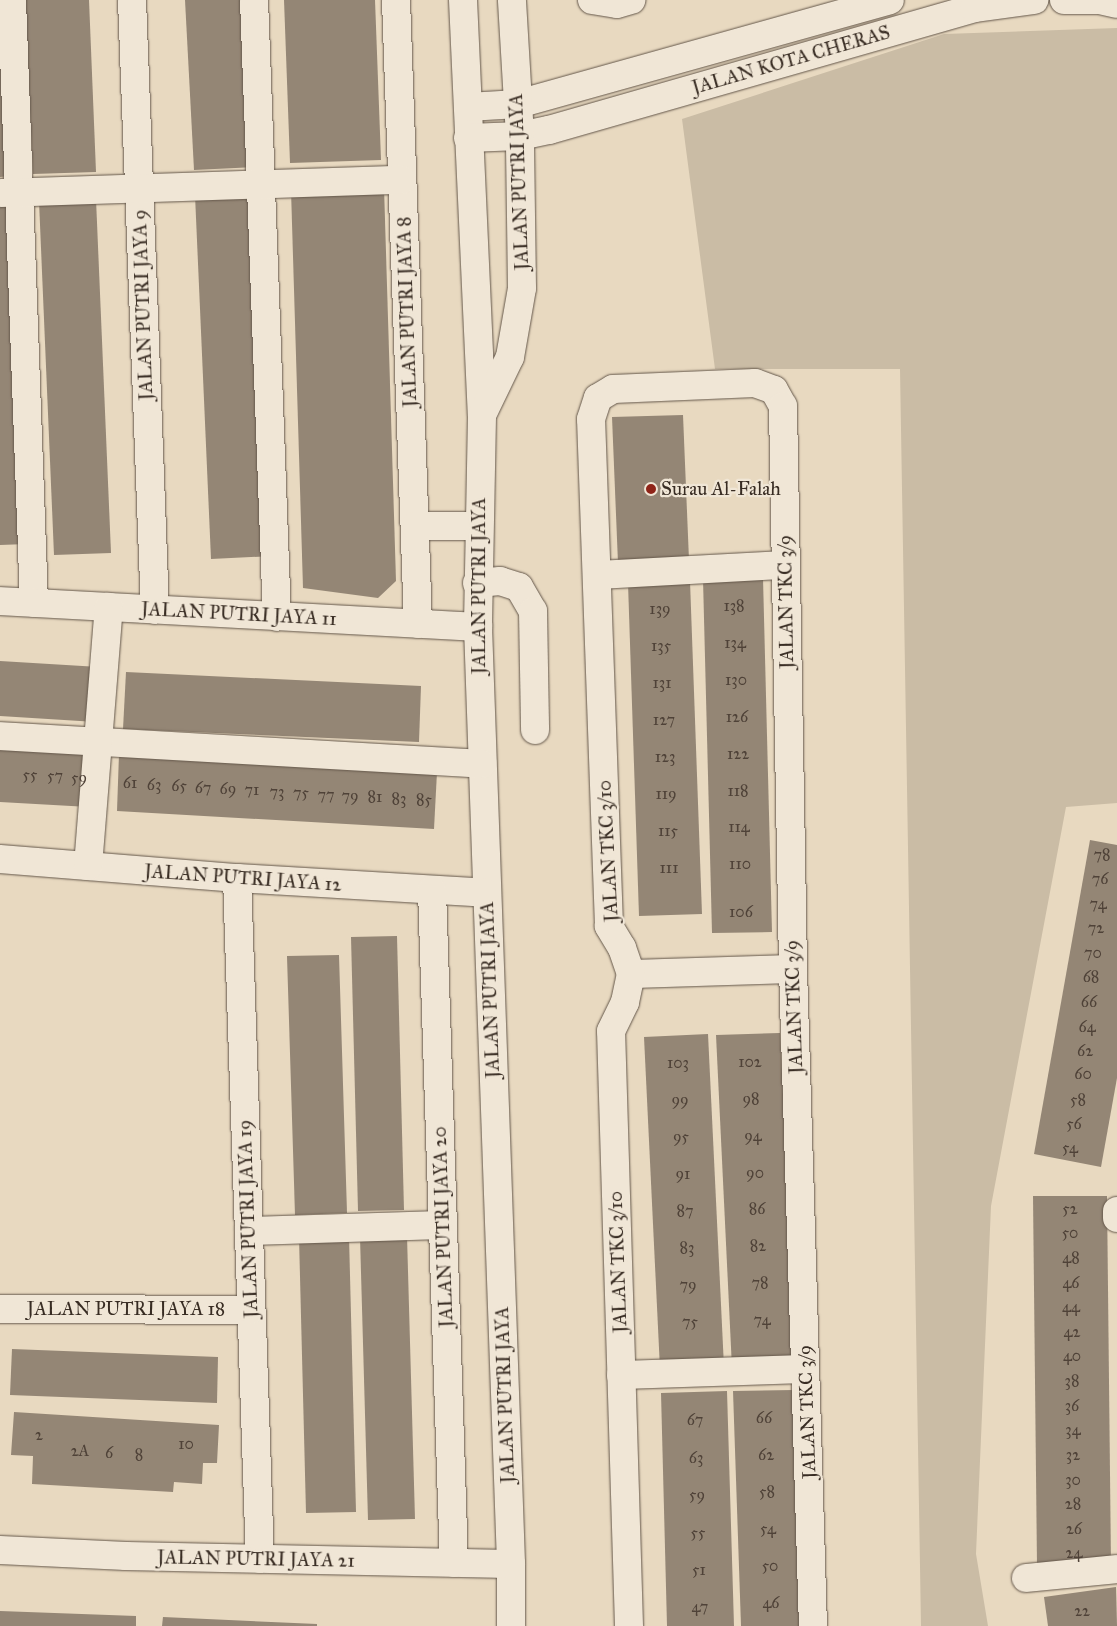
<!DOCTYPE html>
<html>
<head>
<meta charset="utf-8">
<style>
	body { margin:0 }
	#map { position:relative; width:1117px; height:1626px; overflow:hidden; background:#e8d9c0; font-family:"IM FELL Great Primer",serif }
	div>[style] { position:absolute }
	.green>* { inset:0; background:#cabca5 }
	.building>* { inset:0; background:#948675 }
	.roads { filter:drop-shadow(0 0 1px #64574a) drop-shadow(0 0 1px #64574a) }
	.minor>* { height:28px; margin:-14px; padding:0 14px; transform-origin:14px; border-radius:14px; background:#f0e6d6 }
	.dots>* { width:14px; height:14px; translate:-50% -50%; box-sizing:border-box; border:2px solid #f0e6d6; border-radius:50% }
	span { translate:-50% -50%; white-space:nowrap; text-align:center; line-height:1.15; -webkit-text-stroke:4.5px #f0e6d6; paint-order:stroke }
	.number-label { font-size:16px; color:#4f4238 }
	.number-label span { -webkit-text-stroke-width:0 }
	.street-label { font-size:19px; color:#382c23 }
	.poi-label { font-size:19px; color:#382c23 }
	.left { translate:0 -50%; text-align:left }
</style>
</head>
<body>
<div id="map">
	<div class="green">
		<div style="clip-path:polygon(1117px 28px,1117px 803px,1066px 807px,991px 1206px,976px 1554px,988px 1626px,921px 1626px,900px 369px,715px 369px,682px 119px,944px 34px)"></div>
	</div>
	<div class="building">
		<div style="clip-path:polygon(0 0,12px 176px,0 177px)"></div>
		<div style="clip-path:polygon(25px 0,89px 0,96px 172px,33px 174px)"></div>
		<div style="clip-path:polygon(185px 0,250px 0,258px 167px,194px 170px)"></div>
		<div style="clip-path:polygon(284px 0,375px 0,381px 160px,290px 163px)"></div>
		<div style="clip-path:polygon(384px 187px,396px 581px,378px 598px,303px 588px,291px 190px)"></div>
		<div style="clip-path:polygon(257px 192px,273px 556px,211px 559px,195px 195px)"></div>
		<div style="clip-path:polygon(96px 199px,111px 553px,54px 555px,39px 201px)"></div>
		<div style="clip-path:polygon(15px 201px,27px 544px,0 545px,0 202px)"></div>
		<div style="clip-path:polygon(683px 415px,689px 560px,618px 563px,612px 417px)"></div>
		<div style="clip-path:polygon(763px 578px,772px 932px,712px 933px,703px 579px)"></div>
		<div style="clip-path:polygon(690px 581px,702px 914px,639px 916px,628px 583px)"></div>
		<div style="clip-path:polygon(0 661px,99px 667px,96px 722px,0 716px)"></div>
		<div style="clip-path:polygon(126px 672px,421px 686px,419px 742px,123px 729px)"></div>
		<div style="clip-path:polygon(0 744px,92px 750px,89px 807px,0 802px)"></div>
		<div style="clip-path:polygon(119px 754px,437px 772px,434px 829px,117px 811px)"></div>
		<div style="clip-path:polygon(1090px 840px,1117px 845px,1117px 1078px,1101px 1167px,1034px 1154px)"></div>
		<div style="clip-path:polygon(397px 936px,404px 1210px,358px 1211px,351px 937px)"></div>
		<div style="clip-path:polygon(339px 955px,347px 1213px,295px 1215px,287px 956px)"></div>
		<div style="clip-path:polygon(780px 1033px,796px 1365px,732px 1368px,716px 1035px)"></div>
		<div style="clip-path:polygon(708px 1034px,724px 1367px,660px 1369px,644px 1037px)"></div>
		<div style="clip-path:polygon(1033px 1196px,1107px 1196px,1111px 1566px,1037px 1566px)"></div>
		<div style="clip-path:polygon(349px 1236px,356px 1512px,306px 1513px,299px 1237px)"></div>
		<div style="clip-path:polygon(407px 1236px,415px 1519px,368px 1520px,360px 1237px)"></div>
		<div style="clip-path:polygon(12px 1349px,218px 1357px,217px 1403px,10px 1395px)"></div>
		<div style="clip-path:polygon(794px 1390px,802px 1626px,741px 1626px,733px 1391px)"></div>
		<div style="clip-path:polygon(727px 1391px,734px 1626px,667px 1626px,661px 1393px)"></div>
		<div style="clip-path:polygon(14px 1412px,219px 1425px,217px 1463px,203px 1463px,202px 1484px,174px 1482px,173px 1492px,32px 1484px,33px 1456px,11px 1455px)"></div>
		<div style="clip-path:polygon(1116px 1587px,1117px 1626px,1048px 1626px,1044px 1597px)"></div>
		<div style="clip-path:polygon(0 1611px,136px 1616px,136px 1626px,0 1626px)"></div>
		<div style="clip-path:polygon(163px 1617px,317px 1624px,317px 1626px,162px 1626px)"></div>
	</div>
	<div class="roads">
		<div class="minor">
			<div style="left:12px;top:0;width:603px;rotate:87.91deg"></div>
			<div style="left:132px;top:0;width:610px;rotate:87.84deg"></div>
			<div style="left:254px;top:0;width:617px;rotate:87.87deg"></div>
			<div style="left:396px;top:0;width:624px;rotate:87.98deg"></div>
			<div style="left:463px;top:0;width:416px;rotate:87.4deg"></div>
			<div style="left:482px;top:416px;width:211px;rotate:91.1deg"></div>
			<div style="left:478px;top:627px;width:938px;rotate:87.98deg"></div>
			<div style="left:511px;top:1564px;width:62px;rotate:90deg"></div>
			<div style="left:592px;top:0;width:25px;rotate:9deg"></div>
			<div style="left:617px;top:4px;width:15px;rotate:-16deg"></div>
			<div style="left:1064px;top:0;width:36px"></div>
			<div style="left:1100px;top:0;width:17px;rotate:13deg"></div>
			<div style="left:468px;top:107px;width:50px;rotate:-3.4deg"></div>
			<div style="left:518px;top:104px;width:386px;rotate:-15.6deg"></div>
			<div style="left:468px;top:138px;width:52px;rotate:-2.2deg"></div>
			<div style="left:520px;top:136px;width:30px;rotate:-12deg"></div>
			<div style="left:549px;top:130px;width:442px;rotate:-16deg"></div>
			<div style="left:974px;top:8px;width:61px;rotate:-7.6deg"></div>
			<div style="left:1px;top:193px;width:401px;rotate:-1.9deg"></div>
			<div style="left:483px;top:413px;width:62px;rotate:-64.3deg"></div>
			<div style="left:510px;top:357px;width:70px;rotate:-80.1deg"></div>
			<div style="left:522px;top:288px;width:152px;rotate:-90.8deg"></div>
			<div style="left:520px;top:136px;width:136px;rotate:-93.4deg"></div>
			<div style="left:415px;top:526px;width:63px"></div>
			<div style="left:598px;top:575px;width:187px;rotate:-3.1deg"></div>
			<div style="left:477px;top:583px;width:23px;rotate:-5deg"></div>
			<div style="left:500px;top:581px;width:20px;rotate:18deg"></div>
			<div style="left:519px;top:587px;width:28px;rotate:60deg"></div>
			<div style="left:533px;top:611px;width:119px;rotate:89deg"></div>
			<div style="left:0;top:601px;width:479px;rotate:3.1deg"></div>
			<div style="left:0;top:736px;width:483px;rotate:3.3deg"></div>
			<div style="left:0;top:859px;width:238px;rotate:4.6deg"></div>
			<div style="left:237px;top:878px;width:249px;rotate:3.4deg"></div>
			<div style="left:88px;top:866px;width:260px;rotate:-85.4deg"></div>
			<div style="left:237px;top:878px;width:681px;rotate:88.07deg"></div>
			<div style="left:432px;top:890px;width:673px;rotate:88.13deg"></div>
			<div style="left:631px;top:974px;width:162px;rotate:-1.8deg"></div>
			<div style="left:1117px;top:1211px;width:7px;rotate:90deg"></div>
			<div style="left:249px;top:1231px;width:194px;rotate:-1.8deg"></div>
			<div style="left:0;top:1309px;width:251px;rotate:0.2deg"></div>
			<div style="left:621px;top:1375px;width:184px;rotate:-1.9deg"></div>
			<div style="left:0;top:1550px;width:126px;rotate:2.7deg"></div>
			<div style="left:126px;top:1556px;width:385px;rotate:1.2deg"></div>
			<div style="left:1026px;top:1578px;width:91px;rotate:-5.6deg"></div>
			<div style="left:629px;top:1626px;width:595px;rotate:-91.73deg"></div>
			<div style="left:611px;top:1031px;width:32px;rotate:-64deg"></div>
			<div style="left:625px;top:1002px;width:29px;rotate:-78deg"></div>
			<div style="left:631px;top:974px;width:28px;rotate:-109deg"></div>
			<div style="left:622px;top:948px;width:26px;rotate:-121deg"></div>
			<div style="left:609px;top:926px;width:507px;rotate:-92.03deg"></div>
			<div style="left:591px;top:419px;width:22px;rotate:-72deg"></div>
			<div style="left:598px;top:398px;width:17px;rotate:-31deg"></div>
			<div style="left:613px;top:389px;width:142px;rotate:-2.4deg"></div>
			<div style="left:755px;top:383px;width:20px;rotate:20deg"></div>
			<div style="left:774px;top:390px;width:18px;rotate:61deg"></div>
			<div style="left:783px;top:406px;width:563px;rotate:88.98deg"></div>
			<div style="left:793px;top:969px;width:657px;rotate:88.26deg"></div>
		</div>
	</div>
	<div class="dots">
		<div style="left:651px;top:489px;background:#8f2418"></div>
	</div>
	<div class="number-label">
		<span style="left:734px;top:606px">138</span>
		<span style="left:660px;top:609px">139</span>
		<span style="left:735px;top:643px">134</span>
		<span style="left:661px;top:646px">135</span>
		<span style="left:736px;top:680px">130</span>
		<span style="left:662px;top:683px">131</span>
		<span style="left:737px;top:717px">126</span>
		<span style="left:664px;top:720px">127</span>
		<span style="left:738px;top:754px">122</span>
		<span style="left:665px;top:757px">123</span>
		<span style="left:30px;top:775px">55</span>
		<span style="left:55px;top:776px">57</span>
		<span style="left:79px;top:778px">59</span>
		<span style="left:130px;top:783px">61</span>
		<span style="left:154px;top:785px">63</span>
		<span style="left:179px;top:786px">65</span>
		<span style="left:203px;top:788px">67</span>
		<span style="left:228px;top:789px">69</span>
		<span style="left:252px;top:790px">71</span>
		<span style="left:738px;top:791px">118</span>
		<span style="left:277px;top:792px">73</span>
		<span style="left:301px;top:793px">75</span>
		<span style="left:666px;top:794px">119</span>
		<span style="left:326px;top:795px">77</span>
		<span style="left:350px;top:796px">79</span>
		<span style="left:375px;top:797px">81</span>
		<span style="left:399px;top:799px">83</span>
		<span style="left:424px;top:800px">85</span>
		<span style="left:739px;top:827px">114</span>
		<span style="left:668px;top:831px">115</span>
		<span style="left:1102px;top:855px">78</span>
		<span style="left:740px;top:864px">110</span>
		<span style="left:669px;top:868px">111</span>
		<span style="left:1100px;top:879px">76</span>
		<span style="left:1098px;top:904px">74</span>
		<span style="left:741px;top:912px">106</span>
		<span style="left:1096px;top:928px">72</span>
		<span style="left:1093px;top:953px">70</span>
		<span style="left:1091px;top:977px">68</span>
		<span style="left:1089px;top:1002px">66</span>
		<span style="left:1087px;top:1027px">64</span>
		<span style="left:1085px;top:1051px">62</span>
		<span style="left:750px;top:1062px">102</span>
		<span style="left:678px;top:1063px">103</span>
		<span style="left:1083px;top:1074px">60</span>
		<span style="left:751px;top:1099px">98</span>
		<span style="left:680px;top:1100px">99</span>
		<span style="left:1078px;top:1100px">58</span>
		<span style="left:1074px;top:1124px">56</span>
		<span style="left:753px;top:1136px">94</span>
		<span style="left:681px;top:1137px">95</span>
		<span style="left:1070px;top:1148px">54</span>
		<span style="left:755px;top:1173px">90</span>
		<span style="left:683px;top:1174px">91</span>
		<span style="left:757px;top:1209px">86</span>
		<span style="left:1070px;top:1209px">52</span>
		<span style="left:685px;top:1211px">87</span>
		<span style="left:1070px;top:1233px">50</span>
		<span style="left:758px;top:1246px">82</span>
		<span style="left:687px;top:1248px">83</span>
		<span style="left:1071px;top:1258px">48</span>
		<span style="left:760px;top:1283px">78</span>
		<span style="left:1071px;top:1283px">46</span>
		<span style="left:688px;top:1285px">79</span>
		<span style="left:1071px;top:1307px">44</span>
		<span style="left:762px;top:1320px">74</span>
		<span style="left:690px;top:1322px">75</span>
		<span style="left:1072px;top:1332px">42</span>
		<span style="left:1072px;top:1356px">40</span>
		<span style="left:1072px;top:1381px">38</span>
		<span style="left:1072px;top:1406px">36</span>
		<span style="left:764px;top:1418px">66</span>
		<span style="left:695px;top:1420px">67</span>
		<span style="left:1073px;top:1430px">34</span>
		<span style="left:39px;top:1435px">2</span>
		<span style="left:186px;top:1444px">10</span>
		<span style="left:80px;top:1451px">2A</span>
		<span style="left:109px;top:1453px">6</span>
		<span style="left:139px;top:1455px">8</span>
		<span style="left:766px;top:1455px">62</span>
		<span style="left:1073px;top:1455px">32</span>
		<span style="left:696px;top:1458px">63</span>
		<span style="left:1073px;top:1480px">30</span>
		<span style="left:767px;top:1492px">58</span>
		<span style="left:697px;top:1495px">59</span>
		<span style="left:1073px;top:1504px">28</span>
		<span style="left:768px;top:1529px">54</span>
		<span style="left:1074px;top:1529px">26</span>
		<span style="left:698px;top:1533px">55</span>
		<span style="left:1074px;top:1553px">24</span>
		<span style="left:770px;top:1566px">50</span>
		<span style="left:699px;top:1570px">51</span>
		<span style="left:771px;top:1603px">46</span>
		<span style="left:700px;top:1607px">47</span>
		<span style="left:1082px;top:1611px">22</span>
	</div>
	<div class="street-label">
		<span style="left:791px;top:60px;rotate:-16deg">JALAN KOTA CHERAS</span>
		<span style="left:519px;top:182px;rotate:-92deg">JALAN PUTRI JAYA</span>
		<span style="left:143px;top:305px;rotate:-92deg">JALAN PUTRI JAYA 9</span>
		<span style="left:407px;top:312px;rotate:-92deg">JALAN PUTRI JAYA 8</span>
		<span style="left:479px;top:586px;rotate:-90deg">JALAN PUTRI JAYA</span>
		<span style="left:786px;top:602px;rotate:-91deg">JALAN TKC 3/9</span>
		<span style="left:239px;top:614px;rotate:3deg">JALAN PUTRI JAYA 11</span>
		<span style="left:608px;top:851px;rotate:-93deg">JALAN TKC 3/10</span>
		<span style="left:243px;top:878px;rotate:4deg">JALAN PUTRI JAYA 12</span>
		<span style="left:490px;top:990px;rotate:-92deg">JALAN PUTRI JAYA</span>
		<span style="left:794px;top:1007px;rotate:-92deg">JALAN TKC 3/9</span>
		<span style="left:248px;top:1219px;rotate:-92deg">JALAN PUTRI JAYA 19</span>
		<span style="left:443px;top:1227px;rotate:-92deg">JALAN PUTRI JAYA 20</span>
		<span style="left:618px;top:1262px;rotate:-92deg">JALAN TKC 3/10</span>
		<span style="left:126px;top:1309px">JALAN PUTRI JAYA 18</span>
		<span style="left:505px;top:1395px;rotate:-92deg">JALAN PUTRI JAYA</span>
		<span style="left:807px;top:1412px;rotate:-92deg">JALAN TKC 3/9</span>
		<span style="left:256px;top:1559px;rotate:1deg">JALAN PUTRI JAYA 21</span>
	</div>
	<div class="poi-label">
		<span class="left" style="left:661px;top:489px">Surau Al-Falah</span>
	</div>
</div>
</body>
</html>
